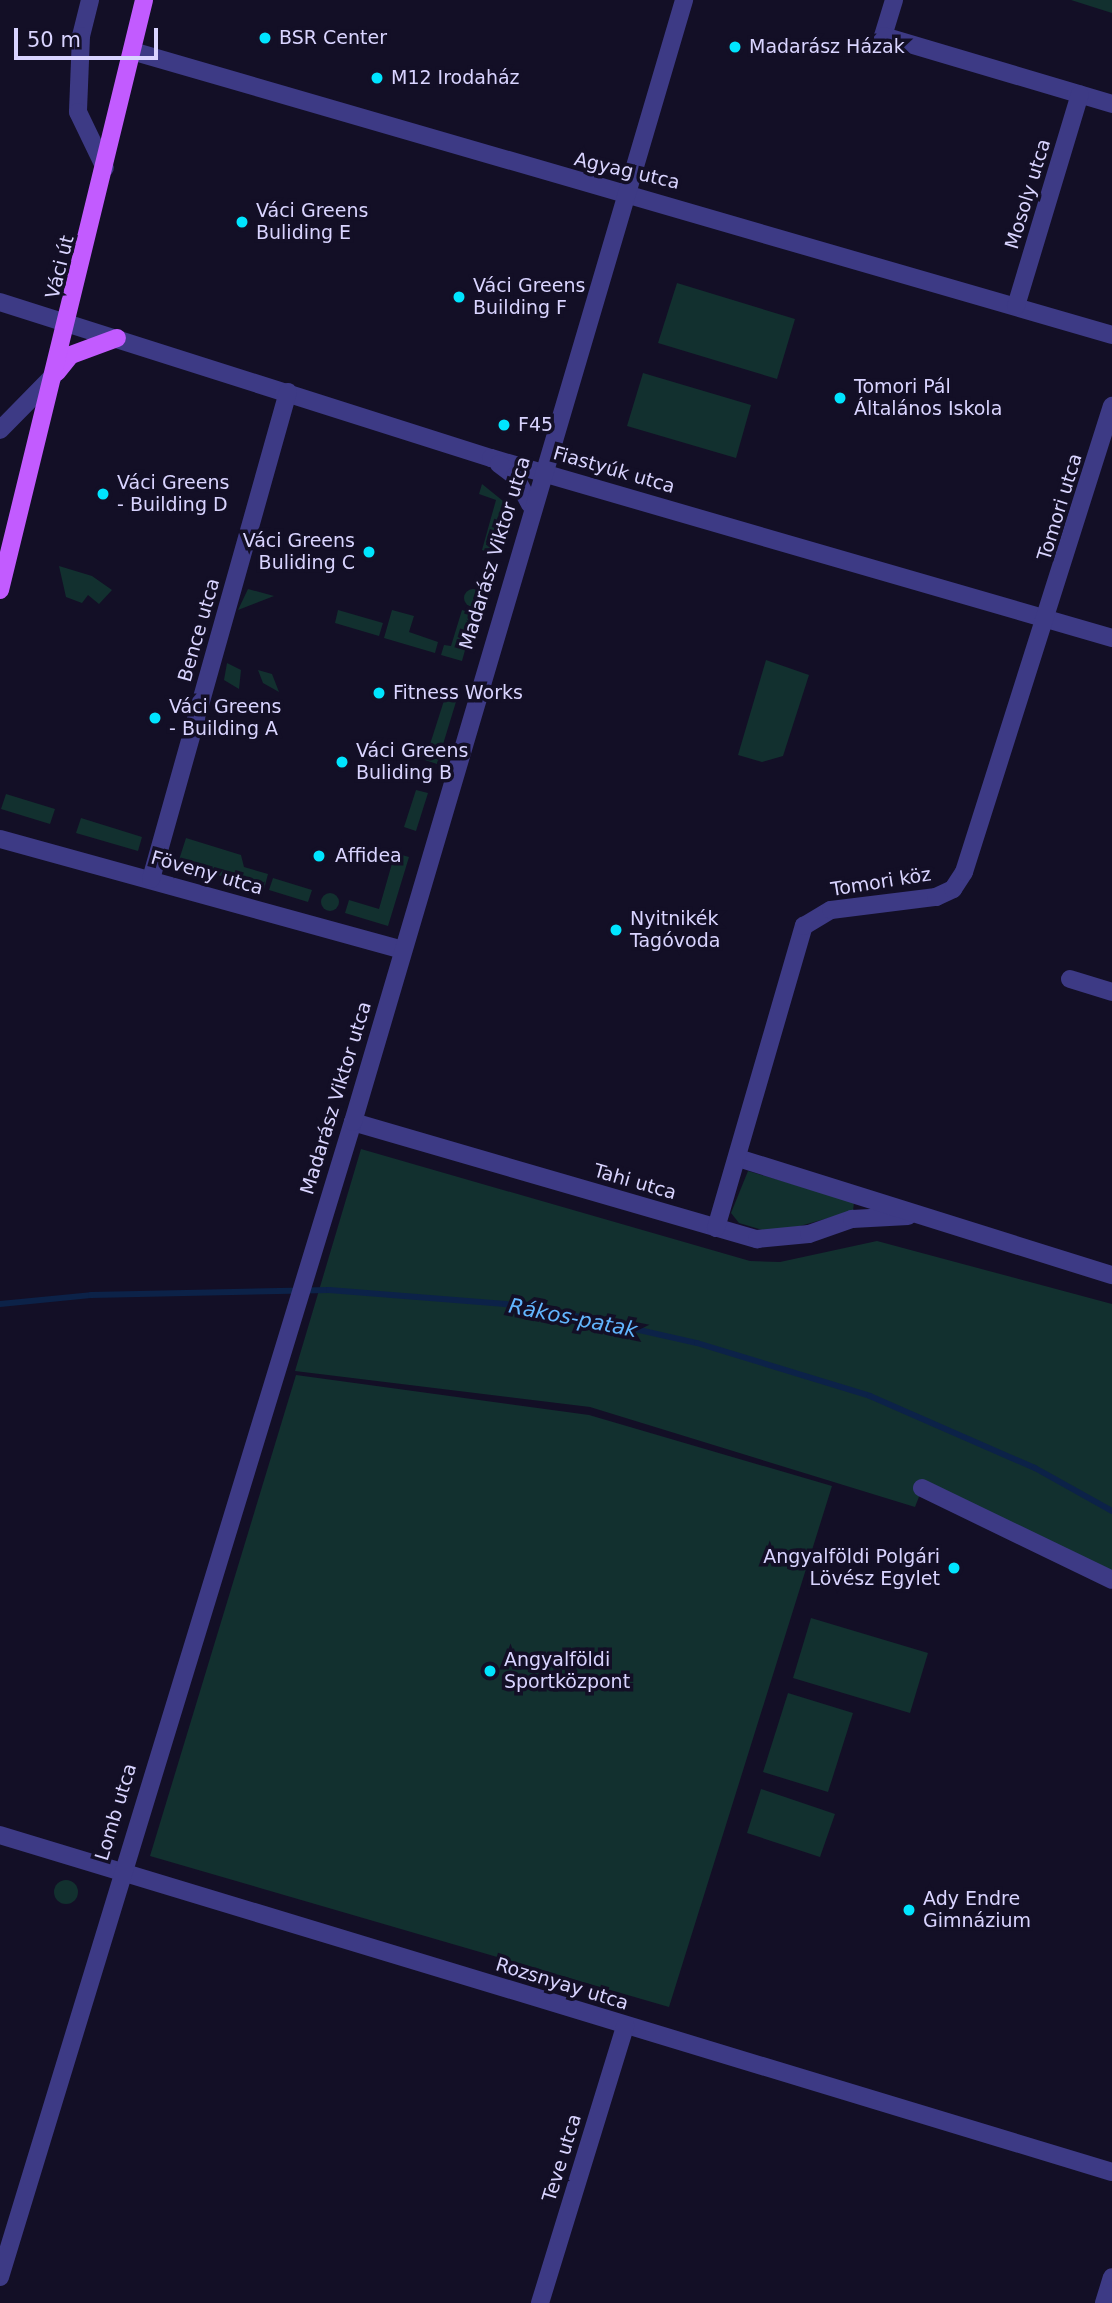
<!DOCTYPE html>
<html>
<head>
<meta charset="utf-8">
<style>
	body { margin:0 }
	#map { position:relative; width:1112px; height:2303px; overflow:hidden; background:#130f26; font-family:"DejaVu Sans",sans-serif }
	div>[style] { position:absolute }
	.green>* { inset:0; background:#12302f }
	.round { border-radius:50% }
	.stream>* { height:6px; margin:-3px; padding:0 3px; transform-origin:3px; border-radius:3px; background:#0c2248 }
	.minor>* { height:18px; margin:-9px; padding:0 9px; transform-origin:9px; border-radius:9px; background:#3d3a85 }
	.major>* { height:18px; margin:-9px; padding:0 9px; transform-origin:9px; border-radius:9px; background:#c25bff }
	.dots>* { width:19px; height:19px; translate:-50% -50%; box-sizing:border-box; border:4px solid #130f26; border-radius:50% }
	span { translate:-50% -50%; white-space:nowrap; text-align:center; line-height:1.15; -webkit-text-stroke:7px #130f26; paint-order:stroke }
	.poi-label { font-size:19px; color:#d9d4ff }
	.left { translate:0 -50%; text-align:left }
	.right { translate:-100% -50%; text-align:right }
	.street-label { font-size:19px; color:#d9d4ff }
	.water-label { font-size:21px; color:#62b6ff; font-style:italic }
	.scale { position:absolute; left:14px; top:28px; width:144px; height:32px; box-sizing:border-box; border:4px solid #d9d4ff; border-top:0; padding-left:9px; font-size:21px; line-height:24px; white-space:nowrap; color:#d9d4ff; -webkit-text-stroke:5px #130f26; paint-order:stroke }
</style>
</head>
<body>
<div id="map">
	<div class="green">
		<div style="clip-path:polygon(1071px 0,1112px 0,1112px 13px)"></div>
		<div style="clip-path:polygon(677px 283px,795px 319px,777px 379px,658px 343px)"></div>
		<div style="clip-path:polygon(643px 373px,751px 405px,736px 458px,627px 426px)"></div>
		<div style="clip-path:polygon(482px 484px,508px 505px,494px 554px,482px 550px,496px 500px,479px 494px)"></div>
		<div style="clip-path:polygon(59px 566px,92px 576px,112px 590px,99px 604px,88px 595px,82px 603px,66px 597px)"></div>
		<div class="round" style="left:464px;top:589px;width:18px;height:18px"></div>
		<div style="clip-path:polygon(248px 589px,274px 596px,238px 610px)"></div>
		<div style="clip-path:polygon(338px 610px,383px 623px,379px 636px,335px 623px)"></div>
		<div style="clip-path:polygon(392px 610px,414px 616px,409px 632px,438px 642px,435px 653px,384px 638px)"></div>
		<div style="clip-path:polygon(462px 610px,475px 614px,462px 661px,441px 655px,444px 645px,451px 646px)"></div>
		<div style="clip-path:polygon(766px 660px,809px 675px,783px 756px,762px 762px,738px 755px)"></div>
		<div style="clip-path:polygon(227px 663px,241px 670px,239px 689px,224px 680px)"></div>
		<div style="clip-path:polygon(258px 670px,272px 674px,279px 692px,263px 683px)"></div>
		<div style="clip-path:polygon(448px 688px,459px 692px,437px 764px,425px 760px)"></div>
		<div style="clip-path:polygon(416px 790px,428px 793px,416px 831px,404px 827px)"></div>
		<div style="clip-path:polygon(6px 794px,55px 809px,50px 824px,1px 809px)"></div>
		<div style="clip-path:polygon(81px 818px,142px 837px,138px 851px,76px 833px)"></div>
		<div style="clip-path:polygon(186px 838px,241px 855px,244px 867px,268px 874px,264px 889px,178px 863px)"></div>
		<div style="clip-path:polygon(395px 853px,409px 857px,388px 926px,345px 913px,349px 900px,379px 909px)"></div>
		<div style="clip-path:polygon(273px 878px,312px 890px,308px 902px,269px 890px)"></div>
		<div class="round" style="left:321px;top:893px;width:18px;height:18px"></div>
		<div style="clip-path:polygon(361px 1149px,750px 1261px,780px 1262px,877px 1241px,1112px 1304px,1112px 1580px,922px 1489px,915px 1507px,590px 1407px,295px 1371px)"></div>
		<div style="clip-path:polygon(748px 1171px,854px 1202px,853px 1211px,793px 1228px,766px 1231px,739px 1223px,731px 1213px)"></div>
		<div style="clip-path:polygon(296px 1375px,589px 1415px,832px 1486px,669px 2007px,150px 1856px)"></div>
		<div style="clip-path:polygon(811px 1618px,928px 1653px,910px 1713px,793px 1678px)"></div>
		<div style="clip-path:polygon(788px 1693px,853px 1713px,828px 1792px,763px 1772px)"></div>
		<div style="clip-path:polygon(761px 1789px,835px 1814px,820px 1857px,747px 1833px)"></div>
		<div class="round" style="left:54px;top:1880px;width:24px;height:24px"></div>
	</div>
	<div class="stream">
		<div style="left:0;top:1304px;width:91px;rotate:-5.6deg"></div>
		<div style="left:91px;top:1295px;width:238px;rotate:-1.2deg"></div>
		<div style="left:329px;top:1290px;width:177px;rotate:4.5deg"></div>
		<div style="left:505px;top:1304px;width:82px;rotate:9.8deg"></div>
		<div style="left:586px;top:1318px;width:114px;rotate:12.7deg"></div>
		<div style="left:697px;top:1343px;width:181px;rotate:17deg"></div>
		<div style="left:870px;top:1396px;width:180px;rotate:23.6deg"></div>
		<div style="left:1035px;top:1468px;width:88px;rotate:29.2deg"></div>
	</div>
	<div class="minor">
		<div style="left:90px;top:0;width:37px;rotate:104deg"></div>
		<div style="left:81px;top:36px;width:76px;rotate:92.3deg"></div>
		<div style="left:78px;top:112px;width:62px;rotate:64.3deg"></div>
		<div style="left:894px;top:0;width:38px;rotate:107deg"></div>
		<div style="left:883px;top:36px;width:239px;rotate:16.5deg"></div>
		<div style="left:132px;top:51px;width:1020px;rotate:16.16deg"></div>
		<div style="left:0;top:302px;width:515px;rotate:17.63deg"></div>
		<div style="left:491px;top:458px;width:647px;rotate:16.16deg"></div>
		<div style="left:1016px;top:306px;width:221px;rotate:-73.2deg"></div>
		<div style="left:0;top:430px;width:77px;rotate:-45.5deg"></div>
		<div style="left:499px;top:464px;width:20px;rotate:37deg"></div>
		<div style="left:515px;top:476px;width:32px;rotate:62deg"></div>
		<div style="left:0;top:839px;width:417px;rotate:15.4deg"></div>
		<div style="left:151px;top:879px;width:506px;rotate:-74.29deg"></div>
		<div style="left:1070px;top:979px;width:44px;rotate:17.2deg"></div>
		<div style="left:353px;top:1122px;width:421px;rotate:16.2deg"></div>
		<div style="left:757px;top:1239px;width:52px;rotate:-5.5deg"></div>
		<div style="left:809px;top:1234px;width:46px;rotate:-19.2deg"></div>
		<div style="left:852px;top:1219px;width:56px;rotate:-3.1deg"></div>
		<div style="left:738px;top:1158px;width:392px;rotate:17.4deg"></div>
		<div style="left:716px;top:1228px;width:315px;rotate:-73.8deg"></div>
		<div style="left:804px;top:926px;width:31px;rotate:-31deg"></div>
		<div style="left:831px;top:910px;width:106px;rotate:-7.1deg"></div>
		<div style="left:936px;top:897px;width:19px;rotate:-25deg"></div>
		<div style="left:953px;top:889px;width:20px;rotate:-57deg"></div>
		<div style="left:964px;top:872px;width:489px;rotate:-72.4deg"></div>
		<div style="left:922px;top:1488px;width:211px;rotate:25.8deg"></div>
		<div style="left:0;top:1835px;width:1162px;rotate:16.86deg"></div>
		<div style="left:0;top:2277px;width:1208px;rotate:-73.01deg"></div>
		<div style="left:353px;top:1122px;width:1170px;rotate:-73.56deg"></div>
		<div style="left:540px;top:2303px;width:290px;rotate:-72.9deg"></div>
		<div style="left:1104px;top:2303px;width:27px;rotate:-73deg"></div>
	</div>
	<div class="major">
		<div style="left:57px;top:372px;width:22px;rotate:-51deg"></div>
		<div style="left:71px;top:355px;width:49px;rotate:-20.3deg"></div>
		<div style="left:0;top:590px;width:607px;rotate:-76.28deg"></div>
	</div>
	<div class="dots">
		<div style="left:265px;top:38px;background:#00e5ff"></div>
		<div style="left:735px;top:47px;background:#00e5ff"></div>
		<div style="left:377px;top:78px;background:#00e5ff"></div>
		<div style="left:242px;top:222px;background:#00e5ff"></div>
		<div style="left:459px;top:297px;background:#00e5ff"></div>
		<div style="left:840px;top:398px;background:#00e5ff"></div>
		<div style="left:504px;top:425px;background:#00e5ff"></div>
		<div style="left:103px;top:494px;background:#00e5ff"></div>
		<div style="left:369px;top:552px;background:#00e5ff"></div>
		<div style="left:379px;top:693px;background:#00e5ff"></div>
		<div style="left:155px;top:718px;background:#00e5ff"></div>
		<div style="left:342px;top:762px;background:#00e5ff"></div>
		<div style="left:319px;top:856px;background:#00e5ff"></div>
		<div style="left:616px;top:930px;background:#00e5ff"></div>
		<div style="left:954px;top:1568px;background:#00e5ff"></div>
		<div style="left:490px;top:1671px;background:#00e5ff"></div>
		<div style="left:909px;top:1910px;background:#00e5ff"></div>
	</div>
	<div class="poi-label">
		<span class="left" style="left:279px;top:38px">BSR Center</span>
		<span class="left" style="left:749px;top:47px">Madarász Házak</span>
		<span class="left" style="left:391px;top:78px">M12 Irodaház</span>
		<span class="left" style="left:256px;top:222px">Váci Greens<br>Buliding E</span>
		<span class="left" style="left:473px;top:297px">Váci Greens<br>Building F</span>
		<span class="left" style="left:854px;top:398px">Tomori Pál<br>Általános Iskola</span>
		<span class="left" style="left:518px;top:425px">F45</span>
		<span class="left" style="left:117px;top:494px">Váci Greens<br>- Building D</span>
		<span class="right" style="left:355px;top:552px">Váci Greens<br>Buliding C</span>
		<span class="left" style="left:393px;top:693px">Fitness Works</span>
		<span class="left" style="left:169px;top:718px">Váci Greens<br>- Building A</span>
		<span class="left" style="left:356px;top:762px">Váci Greens<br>Buliding B</span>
		<span class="left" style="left:335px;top:856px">Affidea</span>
		<span class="left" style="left:630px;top:930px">Nyitnikék<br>Tagóvoda</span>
		<span class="right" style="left:940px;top:1568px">Angyalföldi Polgári<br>Lövész Egylet</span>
		<span class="left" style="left:504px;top:1671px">Angyalföldi<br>Sportközpont</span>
		<span class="left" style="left:923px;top:1910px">Ady Endre<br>Gimnázium</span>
	</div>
	<div class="street-label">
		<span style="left:627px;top:171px;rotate:13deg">Agyag utca</span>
		<span style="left:1028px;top:194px;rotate:-73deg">Mosoly utca</span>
		<span style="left:60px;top:267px;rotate:-76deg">Váci út</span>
		<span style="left:614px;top:470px;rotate:16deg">Fiastyúk utca</span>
		<span style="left:1060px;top:507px;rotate:-73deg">Tomori utca</span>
		<span style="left:495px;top:553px;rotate:-73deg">Madarász Viktor utca</span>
		<span style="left:199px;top:630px;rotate:-74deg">Bence utca</span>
		<span style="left:207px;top:873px;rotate:16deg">Föveny utca</span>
		<span style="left:881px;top:882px;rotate:-9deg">Tomori köz</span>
		<span style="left:336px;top:1098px;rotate:-73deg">Madarász Viktor utca</span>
		<span style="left:635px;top:1182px;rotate:16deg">Tahi utca</span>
		<span style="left:116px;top:1812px;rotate:-73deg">Lomb utca</span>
		<span style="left:562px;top:1984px;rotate:17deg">Rozsnyay utca</span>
		<span style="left:562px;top:2158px;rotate:-73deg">Teve utca</span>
	</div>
	<div class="water-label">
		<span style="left:573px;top:1318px;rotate:11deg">Rákos-patak</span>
	</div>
	<div class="scale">50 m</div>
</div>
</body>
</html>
